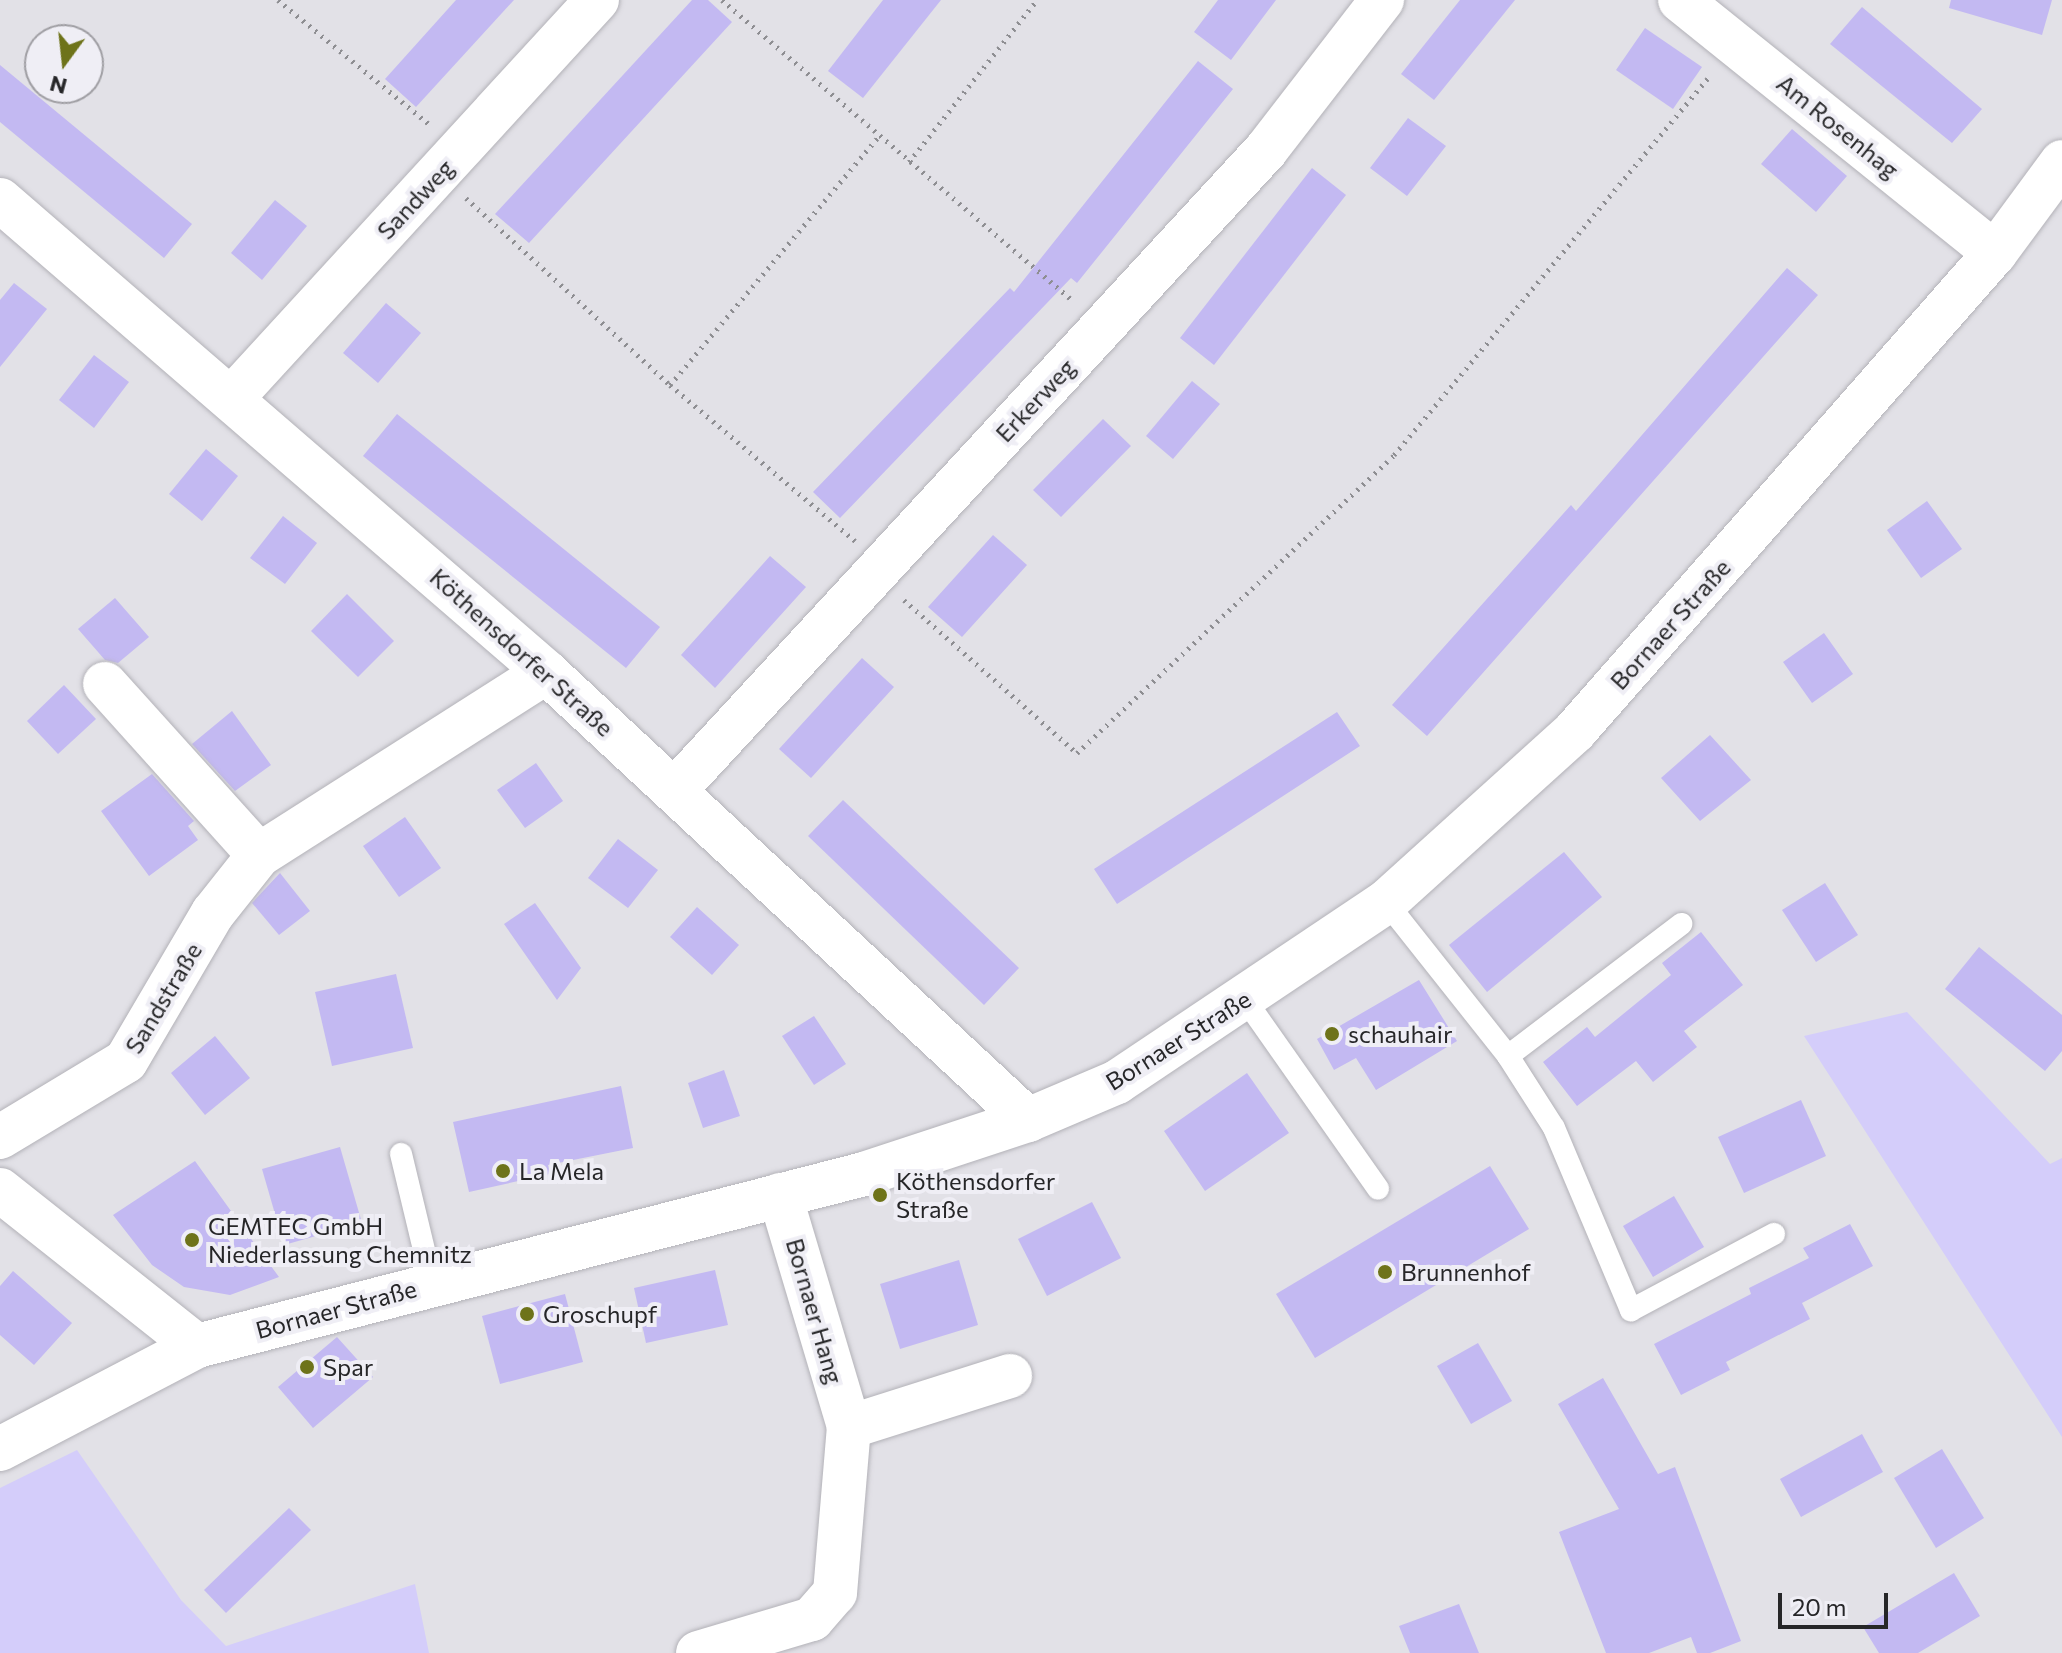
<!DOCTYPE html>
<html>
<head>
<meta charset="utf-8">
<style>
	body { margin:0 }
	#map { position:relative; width:2062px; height:1653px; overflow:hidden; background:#e2e1e7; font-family:Commissioner,sans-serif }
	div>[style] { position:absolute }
	.green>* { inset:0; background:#d4cdfa }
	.building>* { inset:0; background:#c3b9f2 }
	.path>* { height:5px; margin-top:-2.5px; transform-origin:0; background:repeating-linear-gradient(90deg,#8e8e92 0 2px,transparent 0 8px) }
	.roads { filter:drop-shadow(0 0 2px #b3b2b8) drop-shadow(0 0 2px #b3b2b8) }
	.service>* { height:22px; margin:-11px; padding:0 11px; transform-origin:11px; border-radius:11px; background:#fff }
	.minor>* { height:44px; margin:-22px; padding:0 22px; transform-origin:22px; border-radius:22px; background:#fff }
	.secondary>* { height:44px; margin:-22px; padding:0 22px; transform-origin:22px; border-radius:22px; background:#fff }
	.dots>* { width:22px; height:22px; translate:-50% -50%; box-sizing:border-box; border:4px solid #efeef5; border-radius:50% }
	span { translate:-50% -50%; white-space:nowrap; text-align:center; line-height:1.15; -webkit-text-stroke:8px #efeef5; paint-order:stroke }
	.street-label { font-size:24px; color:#262628 }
	.poi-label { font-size:24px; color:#262628 }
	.left { translate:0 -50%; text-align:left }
	.north { position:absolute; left:24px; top:24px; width:80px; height:80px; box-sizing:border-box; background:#efeef5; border:2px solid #9f9ea3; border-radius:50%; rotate:195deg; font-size:22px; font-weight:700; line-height:32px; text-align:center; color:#262628 }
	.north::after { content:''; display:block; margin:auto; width:28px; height:36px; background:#6e731a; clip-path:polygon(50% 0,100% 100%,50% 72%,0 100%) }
	.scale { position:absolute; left:1778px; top:1593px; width:110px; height:36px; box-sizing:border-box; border:4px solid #262628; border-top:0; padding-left:10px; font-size:24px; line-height:28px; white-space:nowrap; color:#262628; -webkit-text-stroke:6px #efeef5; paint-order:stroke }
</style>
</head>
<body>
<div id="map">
	<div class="green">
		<div style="clip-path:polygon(1907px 1012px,2050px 1164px,2062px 1158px,2062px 1437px,1804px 1036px)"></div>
		<div style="clip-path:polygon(77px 1450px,181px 1600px,226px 1646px,415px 1584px,429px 1653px,0 1653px,0 1488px)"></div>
	</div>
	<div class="building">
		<div style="clip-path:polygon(456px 0,514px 0,416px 107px,385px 79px)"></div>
		<div style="clip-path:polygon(692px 0,708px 0,732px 22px,529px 243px,495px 214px)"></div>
		<div style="clip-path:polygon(883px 0,941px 0,863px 98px,828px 71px)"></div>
		<div style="clip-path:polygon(1218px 0,1276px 0,1231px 60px,1194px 32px)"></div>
		<div style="clip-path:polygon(1460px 0,1515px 0,1434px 100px,1401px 74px)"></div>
		<div style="clip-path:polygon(1951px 0,2052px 0,2042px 35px,1949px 8px)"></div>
		<div style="clip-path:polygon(1862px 7px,1982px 109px,1952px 143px,1830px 44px)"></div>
		<div style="clip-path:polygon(1645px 28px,1702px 67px,1673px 109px,1616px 70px)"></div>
		<div style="clip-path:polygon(1198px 61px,1233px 89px,1077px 283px,1071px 278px,840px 518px,813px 492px,1010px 288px,1014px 292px)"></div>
		<div style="clip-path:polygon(0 65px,192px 224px,164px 258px,0 122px)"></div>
		<div style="clip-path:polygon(1408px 118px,1446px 146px,1407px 196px,1370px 168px)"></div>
		<div style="clip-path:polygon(1792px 129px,1847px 176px,1816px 212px,1761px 164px)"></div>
		<div style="clip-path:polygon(1312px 168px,1346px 195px,1214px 365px,1180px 338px)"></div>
		<div style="clip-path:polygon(275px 200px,307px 226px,262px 280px,231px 253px)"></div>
		<div style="clip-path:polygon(1787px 268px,1818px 295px,1427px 736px,1392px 705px,1571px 505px,1576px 511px)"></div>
		<div style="clip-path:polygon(14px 283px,47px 309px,0 367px,0 300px)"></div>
		<div style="clip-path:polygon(386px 303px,421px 333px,378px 383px,343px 353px)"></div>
		<div style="clip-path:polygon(94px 355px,129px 382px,94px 428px,59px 400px)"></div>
		<div style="clip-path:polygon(1192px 381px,1220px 404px,1173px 459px,1146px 436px)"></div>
		<div style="clip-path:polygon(397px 414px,660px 627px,626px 668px,363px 456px)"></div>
		<div style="clip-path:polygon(1103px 419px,1131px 446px,1061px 517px,1033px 490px)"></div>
		<div style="clip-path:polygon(206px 449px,238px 476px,202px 521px,169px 494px)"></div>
		<div style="clip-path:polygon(1927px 501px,1962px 549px,1921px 578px,1887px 530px)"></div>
		<div style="clip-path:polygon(283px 516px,317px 543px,285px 584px,250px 558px)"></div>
		<div style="clip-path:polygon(993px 535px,1027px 565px,962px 637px,928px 607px)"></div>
		<div style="clip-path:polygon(770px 556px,806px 587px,715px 688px,681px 655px)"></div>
		<div style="clip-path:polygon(347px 594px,394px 641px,358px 677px,311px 631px)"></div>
		<div style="clip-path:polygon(115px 598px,149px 637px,118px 663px,105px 660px,78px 629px)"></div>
		<div style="clip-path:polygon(1824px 633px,1853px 674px,1812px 703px,1783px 662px)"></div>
		<div style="clip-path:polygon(862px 658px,894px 687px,811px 778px,779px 749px)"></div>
		<div style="clip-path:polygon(64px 685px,96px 719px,58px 754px,27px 721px)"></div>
		<div style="clip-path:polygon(232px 711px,271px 765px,235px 791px,192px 744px)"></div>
		<div style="clip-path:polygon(1337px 712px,1360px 746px,1117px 904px,1094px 869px)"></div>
		<div style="clip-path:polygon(1710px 735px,1751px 780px,1700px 821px,1661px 778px)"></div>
		<div style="clip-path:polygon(536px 763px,563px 801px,525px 828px,497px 790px)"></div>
		<div style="clip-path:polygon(152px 774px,194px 821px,188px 826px,198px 840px,149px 876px,101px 811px)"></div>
		<div style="clip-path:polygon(843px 800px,1019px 968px,984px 1005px,808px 836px)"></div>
		<div style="clip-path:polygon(405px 817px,441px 868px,399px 897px,363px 846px)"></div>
		<div style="clip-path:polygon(618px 839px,658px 870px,628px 908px,588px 878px)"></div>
		<div style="clip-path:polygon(1564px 852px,1602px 897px,1487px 992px,1449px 945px)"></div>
		<div style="clip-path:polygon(280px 873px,310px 911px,279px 935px,252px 903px)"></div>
		<div style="clip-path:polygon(1825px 883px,1858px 935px,1816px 962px,1782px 910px)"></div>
		<div style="clip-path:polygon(535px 903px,581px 968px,557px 1000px,504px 924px)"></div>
		<div style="clip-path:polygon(697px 907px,739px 945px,712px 975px,670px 937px)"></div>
		<div style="clip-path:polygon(1701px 932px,1743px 985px,1684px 1031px,1697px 1047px,1653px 1082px,1636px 1061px,1577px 1106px,1543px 1062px,1587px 1027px,1595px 1037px,1671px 975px,1662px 963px)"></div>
		<div style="clip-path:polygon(1979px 947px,2062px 1015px,2062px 1051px,2045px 1071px,1945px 989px)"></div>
		<div style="clip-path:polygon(396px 974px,413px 1048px,332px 1066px,315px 992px)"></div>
		<div style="clip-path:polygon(1419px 980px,1457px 1041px,1376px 1090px,1356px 1058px,1334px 1070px,1317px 1039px)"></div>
		<div style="clip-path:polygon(814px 1016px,846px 1064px,814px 1085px,782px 1036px)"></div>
		<div style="clip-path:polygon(215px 1036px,250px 1078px,205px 1115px,171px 1073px)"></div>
		<div style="clip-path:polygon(724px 1070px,740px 1116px,703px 1128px,688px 1083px)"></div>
		<div style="clip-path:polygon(1247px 1073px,1289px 1133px,1205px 1191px,1164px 1131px)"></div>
		<div style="clip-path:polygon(621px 1086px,633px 1148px,548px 1165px,550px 1174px,469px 1192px,453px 1122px)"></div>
		<div style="clip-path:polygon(1801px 1100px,1826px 1156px,1744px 1193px,1718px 1137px)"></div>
		<div style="clip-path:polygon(340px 1147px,362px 1223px,284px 1245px,262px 1169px)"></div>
		<div style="clip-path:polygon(195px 1161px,249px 1236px,279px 1277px,230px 1295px,184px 1287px,152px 1265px,113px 1215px)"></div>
		<div style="clip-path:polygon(1490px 1166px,1529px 1229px,1315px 1358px,1276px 1294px)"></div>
		<div style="clip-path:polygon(1674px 1196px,1704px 1247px,1653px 1277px,1623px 1226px)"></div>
		<div style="clip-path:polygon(1092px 1202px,1121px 1258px,1047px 1296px,1018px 1239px)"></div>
		<div style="clip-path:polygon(1850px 1224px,1873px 1266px,1802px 1303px,1810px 1319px,1726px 1362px,1730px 1370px,1681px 1395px,1654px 1344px,1751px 1294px,1749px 1288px,1809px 1258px,1803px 1248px)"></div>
		<div style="clip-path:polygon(959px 1260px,978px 1325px,900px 1349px,880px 1284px)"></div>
		<div style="clip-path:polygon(715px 1270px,728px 1325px,646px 1343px,634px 1288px)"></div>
		<div style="clip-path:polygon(13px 1271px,72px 1323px,34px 1365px,0 1335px,0 1286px)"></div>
		<div style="clip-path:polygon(565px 1294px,583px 1362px,500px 1384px,482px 1316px)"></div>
		<div style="clip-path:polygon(337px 1337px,373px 1377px,313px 1428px,278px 1387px)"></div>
		<div style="clip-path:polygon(1478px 1343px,1512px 1401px,1471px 1424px,1437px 1366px)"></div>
		<div style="clip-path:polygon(1603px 1378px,1658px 1474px,1675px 1467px,1741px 1641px,1710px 1653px,1697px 1653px,1691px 1637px,1649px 1653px,1606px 1653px,1559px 1532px,1619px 1509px,1558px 1404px)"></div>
		<div style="clip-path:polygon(1862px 1434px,1883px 1472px,1801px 1517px,1780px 1479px)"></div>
		<div style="clip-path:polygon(1942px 1449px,1984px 1518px,1936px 1548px,1894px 1478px)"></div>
		<div style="clip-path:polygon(289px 1508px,311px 1530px,226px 1613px,204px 1590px)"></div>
		<div style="clip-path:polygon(1954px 1573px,1980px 1616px,1918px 1653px,1879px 1653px,1863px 1627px)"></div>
		<div style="clip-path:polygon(1459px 1604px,1479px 1653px,1410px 1653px,1399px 1626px)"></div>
	</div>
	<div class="path">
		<div style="left:278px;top:0;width:195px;rotate:39.4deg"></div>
		<div style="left:722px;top:0;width:461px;rotate:40.6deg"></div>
		<div style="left:909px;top:162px;width:206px;rotate:-51.7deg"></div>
		<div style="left:466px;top:198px;width:277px;rotate:42.5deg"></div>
		<div style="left:670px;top:385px;width:242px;rotate:40.1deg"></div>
		<div style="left:670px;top:385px;width:325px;rotate:-50deg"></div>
		<div style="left:904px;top:600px;width:231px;rotate:41.5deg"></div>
		<div style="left:1077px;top:753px;width:435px;rotate:-43.2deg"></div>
		<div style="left:1394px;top:455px;width:495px;rotate:-50.2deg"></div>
	</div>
	<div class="roads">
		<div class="service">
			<div style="left:1386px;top:902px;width:196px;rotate:51.6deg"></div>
			<div style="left:1508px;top:1056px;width:85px;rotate:57.4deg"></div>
			<div style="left:1554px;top:1128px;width:198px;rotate:67.1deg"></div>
			<div style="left:1631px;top:1310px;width:162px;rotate:-28deg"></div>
			<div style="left:1244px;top:998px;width:233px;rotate:54.9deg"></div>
			<div style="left:1508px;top:1056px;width:218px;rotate:-37.3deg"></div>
			<div style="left:401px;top:1154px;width:133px;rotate:76.5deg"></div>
		</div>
		<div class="minor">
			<div style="left:1680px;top:0;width:404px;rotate:38.8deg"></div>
			<div style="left:0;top:200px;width:722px;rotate:40.84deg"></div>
			<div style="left:546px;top:672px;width:658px;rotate:42.91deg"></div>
			<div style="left:232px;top:398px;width:540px;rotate:-47.48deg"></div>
			<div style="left:105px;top:684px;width:230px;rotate:48deg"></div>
			<div style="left:676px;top:789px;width:870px;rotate:-47.28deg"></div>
			<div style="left:1266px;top:150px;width:190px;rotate:-52.3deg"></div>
			<div style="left:0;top:1137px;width:147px;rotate:-31.1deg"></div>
			<div style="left:126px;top:1061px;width:172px;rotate:-59.6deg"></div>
			<div style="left:213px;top:913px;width:74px;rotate:-51.6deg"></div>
			<div style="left:259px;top:855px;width:340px;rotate:-32.5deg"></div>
			<div style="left:0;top:1190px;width:251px;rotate:38.4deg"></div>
			<div style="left:780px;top:1195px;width:242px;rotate:73.4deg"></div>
			<div style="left:698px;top:1653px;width:119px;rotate:-16.6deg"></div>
			<div style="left:812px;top:1619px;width:35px;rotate:-49deg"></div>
			<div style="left:835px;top:1593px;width:167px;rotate:-85.2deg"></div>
			<div style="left:849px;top:1427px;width:169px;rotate:-17.6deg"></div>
		</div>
		<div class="secondary">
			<div style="left:0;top:1449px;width:222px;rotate:-27.6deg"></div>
			<div style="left:197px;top:1346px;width:689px;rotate:-14.46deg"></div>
			<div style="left:864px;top:1174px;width:173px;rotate:-18.2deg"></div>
			<div style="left:1028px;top:1120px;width:97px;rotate:-23.1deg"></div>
			<div style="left:1117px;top:1082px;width:324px;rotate:-33.8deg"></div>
			<div style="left:1386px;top:902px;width:255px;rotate:-42.1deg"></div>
			<div style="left:1575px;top:731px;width:636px;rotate:-48.7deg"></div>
			<div style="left:1995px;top:253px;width:113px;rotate:-53.6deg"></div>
		</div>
	</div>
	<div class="dots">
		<div style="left:1332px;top:1034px;background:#6e731a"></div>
		<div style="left:503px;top:1171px;background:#6e731a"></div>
		<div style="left:880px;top:1195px;background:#6e731a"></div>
		<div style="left:192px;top:1240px;background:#6e731a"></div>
		<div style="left:1385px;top:1272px;background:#6e731a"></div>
		<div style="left:527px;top:1314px;background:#6e731a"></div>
		<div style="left:307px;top:1367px;background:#6e731a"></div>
	</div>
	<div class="street-label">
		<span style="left:1838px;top:126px;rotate:39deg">Am Rosenhag</span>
		<span style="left:415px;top:199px;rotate:-47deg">Sandweg</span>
		<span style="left:1035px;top:400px;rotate:-47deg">Erkerweg</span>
		<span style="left:1670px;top:624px;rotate:-48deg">Bornaer Straße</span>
		<span style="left:522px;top:652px;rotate:42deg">Köthensdorfer Straße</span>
		<span style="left:163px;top:998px;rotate:-59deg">Sandstraße</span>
		<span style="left:1178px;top:1040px;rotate:-32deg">Bornaer Straße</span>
		<span style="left:336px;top:1309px;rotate:-15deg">Bornaer Straße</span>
		<span style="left:815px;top:1311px;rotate:74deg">Bornaer Hang</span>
	</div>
	<div class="poi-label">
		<span class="left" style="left:1348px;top:1034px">schauhair</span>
		<span class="left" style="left:519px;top:1171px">La Mela</span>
		<span class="left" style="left:896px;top:1195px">Köthensdorfer<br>Straße</span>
		<span class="left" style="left:208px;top:1240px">GEMTEC GmbH<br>Niederlassung Chemnitz</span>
		<span class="left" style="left:1401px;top:1272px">Brunnenhof</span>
		<span class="left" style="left:543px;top:1314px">Groschupf</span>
		<span class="left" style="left:323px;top:1367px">Spar</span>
	</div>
	<div class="north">N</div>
	<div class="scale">20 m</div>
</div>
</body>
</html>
